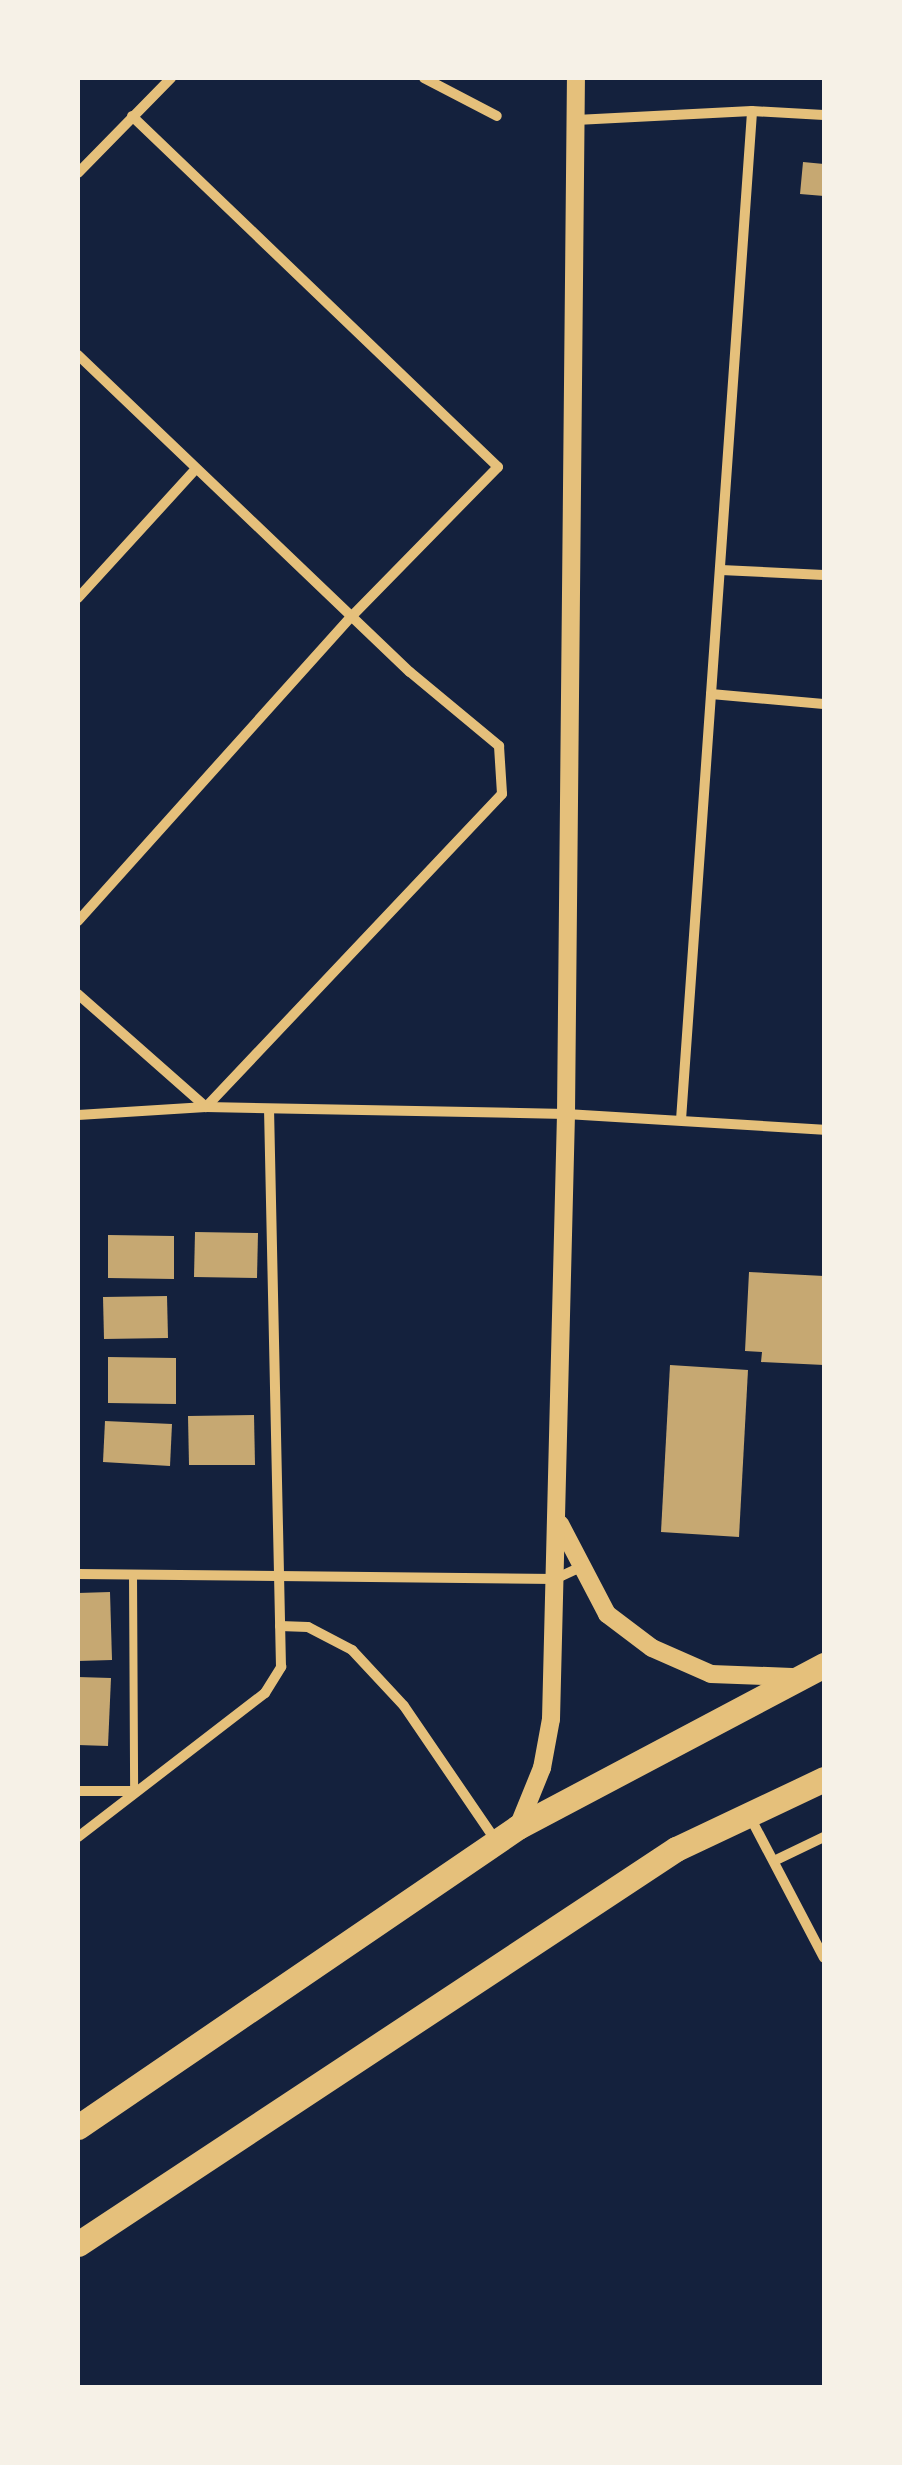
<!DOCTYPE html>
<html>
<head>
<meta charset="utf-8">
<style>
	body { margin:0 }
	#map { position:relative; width:902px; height:2465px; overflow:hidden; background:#14213d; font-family:"DM Sans",sans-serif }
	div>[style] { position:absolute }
	.building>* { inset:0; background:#c6a872 }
	.service>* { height:8px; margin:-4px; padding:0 4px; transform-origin:4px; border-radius:4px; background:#e5c07b }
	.minor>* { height:10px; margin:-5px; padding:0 5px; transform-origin:5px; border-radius:5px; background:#e5c07b }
	.tertiary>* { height:18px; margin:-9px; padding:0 9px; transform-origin:9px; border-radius:9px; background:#e5c07b }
	.primary>* { height:25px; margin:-12.5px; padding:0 12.5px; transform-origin:12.5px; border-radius:12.5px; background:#e5c07b }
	span { translate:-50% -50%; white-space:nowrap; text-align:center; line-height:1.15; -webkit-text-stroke:10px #f6f1e7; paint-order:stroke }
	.frame { position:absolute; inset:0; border:80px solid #f6f1e7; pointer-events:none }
</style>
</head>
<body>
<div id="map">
	<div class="building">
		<div style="clip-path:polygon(803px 162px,824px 164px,824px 196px,800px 194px)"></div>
		<div style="clip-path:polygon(195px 1232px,258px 1233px,257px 1278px,194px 1277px)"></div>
		<div style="clip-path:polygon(108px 1235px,174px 1236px,174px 1279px,108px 1278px)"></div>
		<div style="clip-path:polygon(749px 1272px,824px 1276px,824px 1365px,761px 1362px,762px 1352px,745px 1351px)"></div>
		<div style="clip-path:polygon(167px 1296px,168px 1338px,104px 1339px,103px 1297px)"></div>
		<div style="clip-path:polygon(108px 1357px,176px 1358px,176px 1404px,108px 1403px)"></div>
		<div style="clip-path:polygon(670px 1365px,748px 1370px,739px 1537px,661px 1532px)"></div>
		<div style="clip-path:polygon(254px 1415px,255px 1465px,189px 1465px,188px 1416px)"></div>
		<div style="clip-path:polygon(105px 1421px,172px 1424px,170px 1466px,103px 1462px)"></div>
		<div style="clip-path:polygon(110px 1592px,112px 1660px,78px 1661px,78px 1593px)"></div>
		<div style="clip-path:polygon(78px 1677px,111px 1678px,108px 1746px,78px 1745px)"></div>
	</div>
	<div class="service">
		<div style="left:133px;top:1574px;width:217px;rotate:89.7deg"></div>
	</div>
	<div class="minor">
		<div style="left:424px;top:78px;width:82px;rotate:27.5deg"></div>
		<div style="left:576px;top:120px;width:176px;rotate:-2.9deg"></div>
		<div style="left:752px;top:111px;width:72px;rotate:3.2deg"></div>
		<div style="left:78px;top:173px;width:133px;rotate:-45.6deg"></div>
		<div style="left:78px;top:355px;width:459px;rotate:43.7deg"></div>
		<div style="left:410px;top:672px;width:116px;rotate:39.7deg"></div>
		<div style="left:499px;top:746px;width:48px;rotate:86.4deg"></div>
		<div style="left:502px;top:794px;width:431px;rotate:133.4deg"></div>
		<div style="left:206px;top:1107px;width:171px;rotate:-138.6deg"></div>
		<div style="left:721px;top:570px;width:103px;rotate:2.8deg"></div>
		<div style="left:78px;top:598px;width:172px;rotate:-47.6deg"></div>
		<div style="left:711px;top:694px;width:113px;rotate:5.1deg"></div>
		<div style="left:78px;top:921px;width:409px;rotate:-48.1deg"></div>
		<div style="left:351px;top:617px;width:210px;rotate:-45.6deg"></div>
		<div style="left:498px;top:467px;width:507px;rotate:-136.2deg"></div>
		<div style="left:78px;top:1115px;width:128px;rotate:-3.6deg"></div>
		<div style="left:206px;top:1107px;width:360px;rotate:1.1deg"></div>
		<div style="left:566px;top:1114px;width:258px;rotate:3.5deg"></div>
		<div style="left:681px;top:1120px;width:1011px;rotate:-85.97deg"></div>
		<div style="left:78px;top:1574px;width:477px;rotate:0.6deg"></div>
		<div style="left:555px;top:1579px;width:29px;rotate:-25deg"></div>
		<div style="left:280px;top:1626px;width:28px;rotate:2deg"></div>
		<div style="left:308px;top:1627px;width:50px;rotate:27.6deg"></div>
		<div style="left:352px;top:1650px;width:76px;rotate:47.1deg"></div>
		<div style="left:404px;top:1706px;width:163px;rotate:55.7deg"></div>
		<div style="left:78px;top:1791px;width:56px"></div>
		<div style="left:750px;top:1817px;width:159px;rotate:62.3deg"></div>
		<div style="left:78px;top:1837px;width:236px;rotate:-37.6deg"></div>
		<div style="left:265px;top:1693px;width:31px;rotate:-58deg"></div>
		<div style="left:281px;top:1667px;width:558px;rotate:-91.23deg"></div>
		<div style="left:776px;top:1860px;width:53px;rotate:-25.6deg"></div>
	</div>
	<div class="tertiary">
		<div style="left:560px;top:1524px;width:102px;rotate:62.4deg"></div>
		<div style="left:607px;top:1614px;width:56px;rotate:37.1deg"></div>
		<div style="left:652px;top:1648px;width:64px;rotate:23.8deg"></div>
		<div style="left:711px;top:1674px;width:81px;rotate:2.1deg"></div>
		<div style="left:518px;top:1827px;width:64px;rotate:-67.9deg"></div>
		<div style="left:542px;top:1768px;width:50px;rotate:-79.6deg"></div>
		<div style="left:551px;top:1719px;width:605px;rotate:-88.58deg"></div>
		<div style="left:566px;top:1114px;width:1036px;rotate:-89.45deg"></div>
	</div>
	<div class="primary">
		<div style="left:78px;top:2127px;width:533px;rotate:-34.29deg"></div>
		<div style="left:518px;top:1827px;width:346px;rotate:-27.9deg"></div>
		<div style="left:78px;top:2244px;width:717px;rotate:-33.45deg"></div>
		<div style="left:676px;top:1849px;width:164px;rotate:-25.3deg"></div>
	</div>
	<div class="frame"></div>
</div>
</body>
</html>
